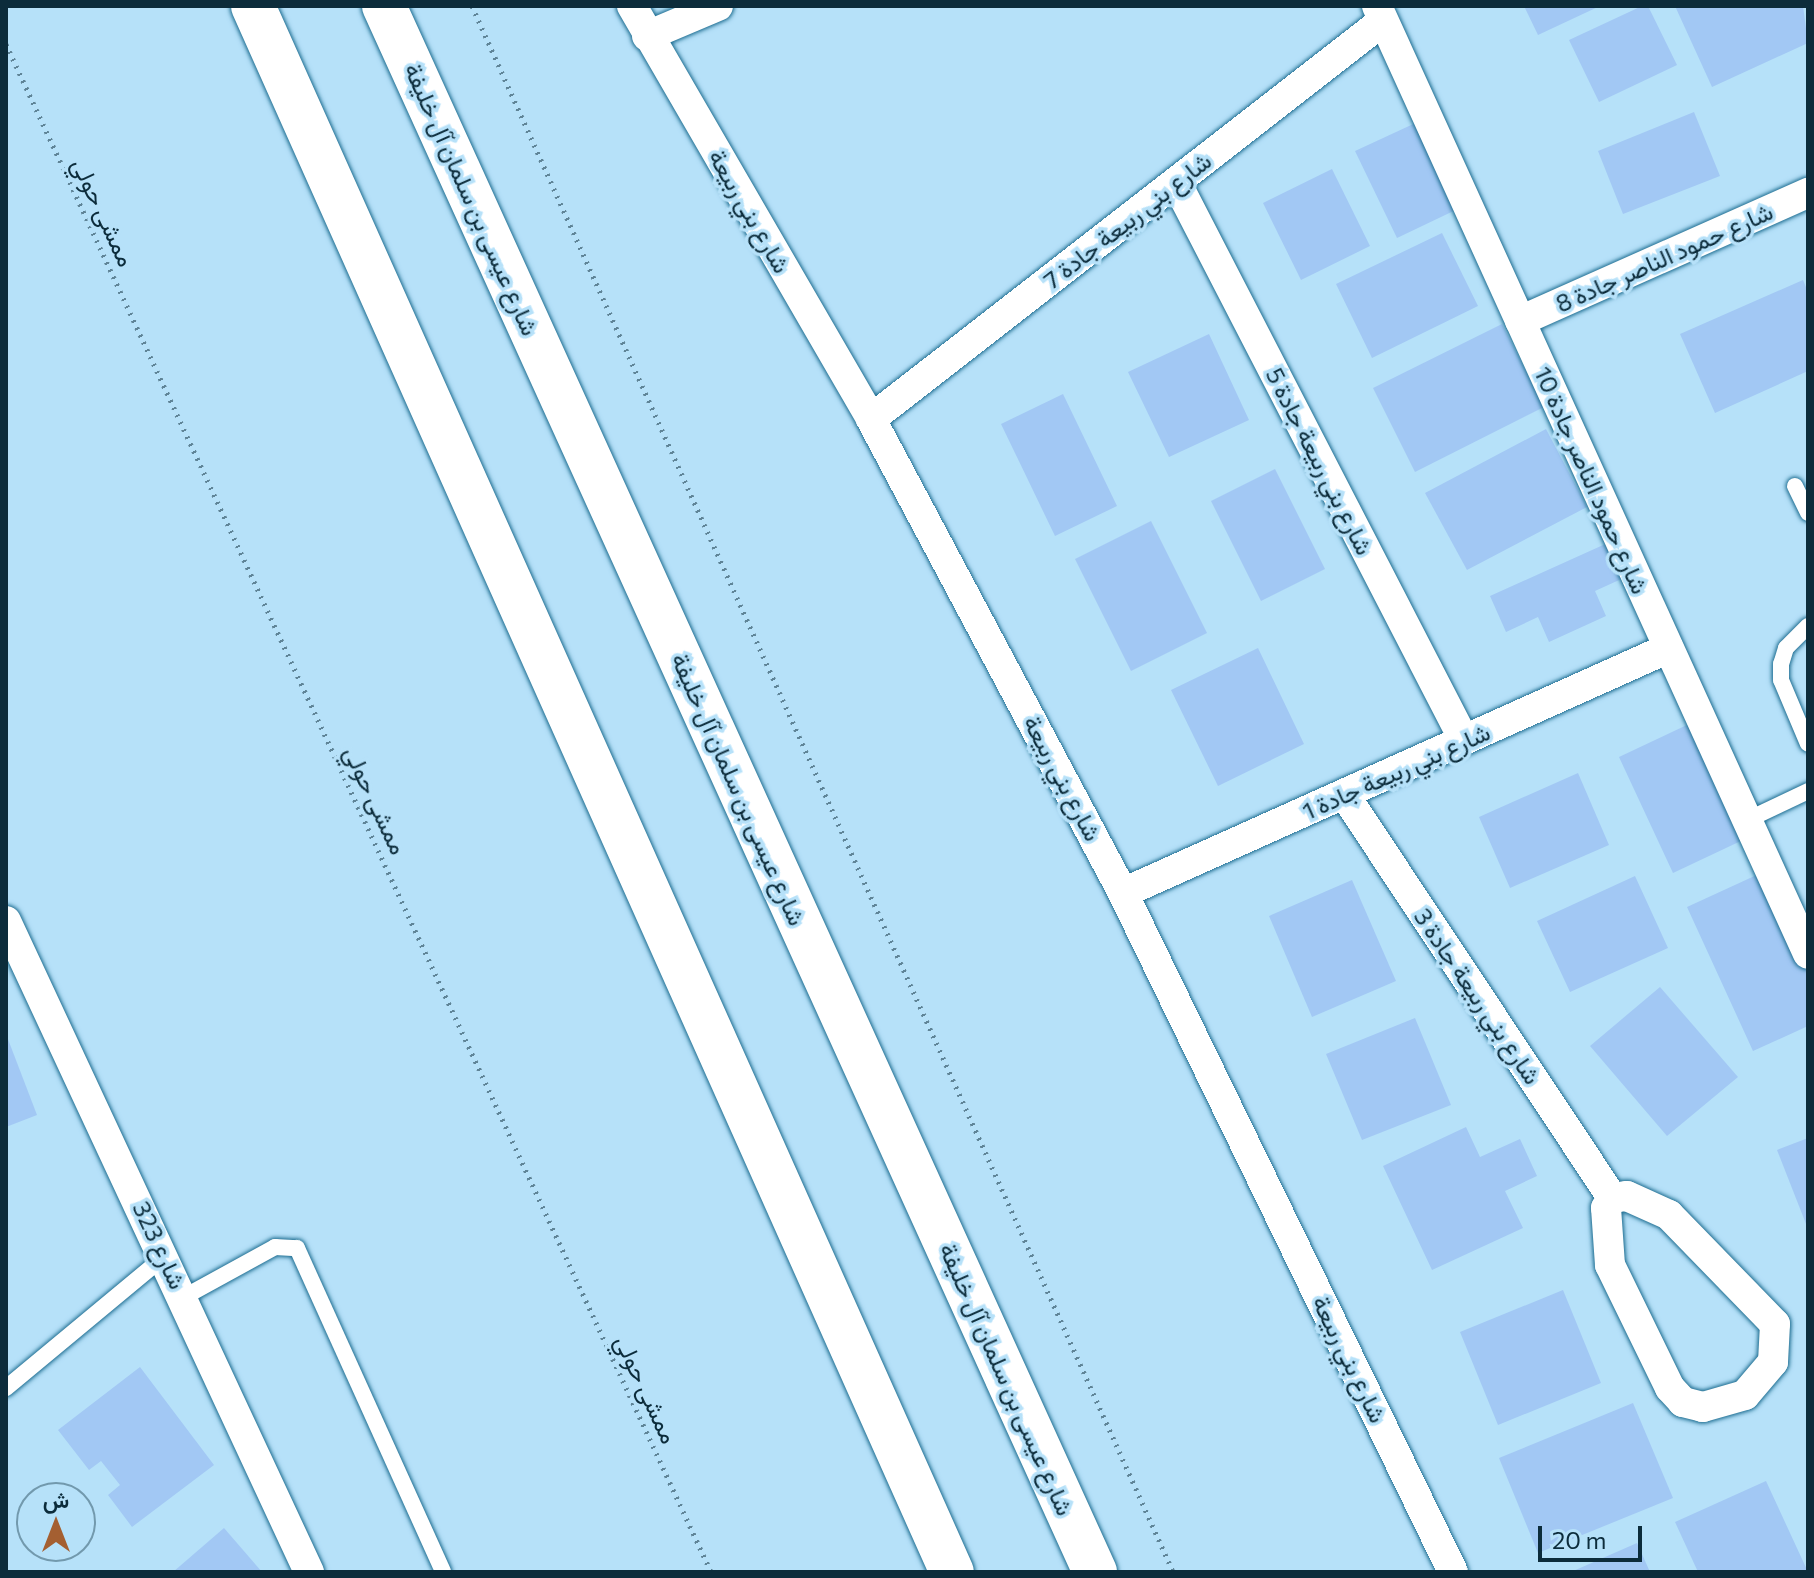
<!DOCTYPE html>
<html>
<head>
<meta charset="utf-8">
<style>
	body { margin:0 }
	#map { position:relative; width:1814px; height:1578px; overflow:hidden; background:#b6e1f9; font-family:Commissioner,Vazirmatn,sans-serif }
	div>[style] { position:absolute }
	.building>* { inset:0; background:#a2c8f4 }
	.path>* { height:5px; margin-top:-2.5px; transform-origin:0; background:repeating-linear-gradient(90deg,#5f8497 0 2px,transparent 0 8px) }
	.roads { filter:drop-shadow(0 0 2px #1d6d91) drop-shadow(0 0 2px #1d6d91) }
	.lane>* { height:16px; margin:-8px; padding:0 8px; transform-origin:8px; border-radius:8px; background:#fff }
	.street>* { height:30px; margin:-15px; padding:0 15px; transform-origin:15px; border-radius:15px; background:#fff }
	.highway>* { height:44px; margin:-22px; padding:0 22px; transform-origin:22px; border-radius:22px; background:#fff }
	span { translate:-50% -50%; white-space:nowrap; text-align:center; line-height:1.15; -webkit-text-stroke:7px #b6e1f9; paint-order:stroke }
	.street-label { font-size:24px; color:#0c2c3b }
	.frame { position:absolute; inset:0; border:8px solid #0c2c3b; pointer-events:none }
	.north { position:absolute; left:16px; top:1482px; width:80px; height:80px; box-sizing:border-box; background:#b6e1f9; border:2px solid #7299ad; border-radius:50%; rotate:0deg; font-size:22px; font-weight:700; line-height:32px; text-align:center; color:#0c2c3b }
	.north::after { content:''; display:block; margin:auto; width:28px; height:36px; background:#a45f31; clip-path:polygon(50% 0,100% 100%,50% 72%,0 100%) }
	.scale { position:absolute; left:1538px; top:1526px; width:104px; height:36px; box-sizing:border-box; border:4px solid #0c2c3b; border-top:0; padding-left:10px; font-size:24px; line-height:28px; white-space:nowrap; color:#0c2c3b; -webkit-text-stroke:6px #b6e1f9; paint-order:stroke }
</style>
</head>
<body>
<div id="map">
	<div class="building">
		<div style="clip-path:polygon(1524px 6px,1600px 6px,1538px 35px)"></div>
		<div style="clip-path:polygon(1642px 6px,1648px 6px,1677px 65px,1599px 102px,1569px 40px)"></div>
		<div style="clip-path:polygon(1675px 6px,1803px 6px,1808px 43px,1712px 87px)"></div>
		<div style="clip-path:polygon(1694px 112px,1720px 176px,1623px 214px,1598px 151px)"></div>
		<div style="clip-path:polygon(1422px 120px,1464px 206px,1397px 238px,1355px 151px)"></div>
		<div style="clip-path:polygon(1332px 169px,1370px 246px,1301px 280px,1263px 203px)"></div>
		<div style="clip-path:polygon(1442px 233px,1478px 306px,1372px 358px,1336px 284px)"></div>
		<div style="clip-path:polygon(1803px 280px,1808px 292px,1808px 371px,1715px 413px,1680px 334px)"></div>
		<div style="clip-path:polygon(1502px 324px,1544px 407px,1415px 472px,1373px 388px)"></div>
		<div style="clip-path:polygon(1209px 334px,1249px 420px,1169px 457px,1128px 372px)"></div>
		<div style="clip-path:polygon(1063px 394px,1117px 506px,1055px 536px,1001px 424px)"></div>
		<div style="clip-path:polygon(1546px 429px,1587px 507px,1467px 570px,1425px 493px)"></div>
		<div style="clip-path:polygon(1275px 469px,1325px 569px,1261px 601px,1211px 501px)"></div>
		<div style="clip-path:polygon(1151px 521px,1207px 633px,1131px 671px,1075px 559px)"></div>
		<div style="clip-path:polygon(1612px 541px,1628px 576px,1595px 591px,1606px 616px,1549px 642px,1538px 617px,1506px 632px,1490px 596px)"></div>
		<div style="clip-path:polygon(1258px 648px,1304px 744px,1218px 786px,1171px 690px)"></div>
		<div style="clip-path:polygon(1689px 724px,1743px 840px,1673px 873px,1619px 757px)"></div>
		<div style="clip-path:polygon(1578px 773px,1609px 845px,1510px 888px,1479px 817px)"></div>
		<div style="clip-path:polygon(1761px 873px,1808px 975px,1808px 1026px,1753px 1051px,1687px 907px)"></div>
		<div style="clip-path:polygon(1635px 876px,1668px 948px,1570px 992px,1537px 921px)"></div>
		<div style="clip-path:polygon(1352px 880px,1396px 981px,1312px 1017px,1269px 916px)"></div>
		<div style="clip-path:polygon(1660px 987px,1738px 1077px,1667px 1136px,1590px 1046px)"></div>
		<div style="clip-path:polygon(1415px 1018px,1451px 1105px,1362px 1140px,1326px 1054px)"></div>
		<div style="clip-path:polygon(6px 1034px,37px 1115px,6px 1127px)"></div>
		<div style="clip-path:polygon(1466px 1127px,1480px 1157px,1520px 1139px,1537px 1176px,1505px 1191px,1523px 1228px,1432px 1270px,1383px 1166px)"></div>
		<div style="clip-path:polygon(1808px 1138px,1808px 1229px,1777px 1150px)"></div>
		<div style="clip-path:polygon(1563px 1290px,1601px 1383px,1498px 1425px,1460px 1332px)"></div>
		<div style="clip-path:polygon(140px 1367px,214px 1465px,132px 1527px,108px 1495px,120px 1485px,101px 1461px,89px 1470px,58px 1430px)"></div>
		<div style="clip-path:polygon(1633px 1403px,1673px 1498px,1538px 1553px,1499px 1458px)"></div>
		<div style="clip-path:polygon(1766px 1481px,1808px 1572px,1698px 1572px,1675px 1522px)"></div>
		<div style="clip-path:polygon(224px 1528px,262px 1572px,173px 1572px)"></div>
		<div style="clip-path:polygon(1637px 1543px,1650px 1572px,1571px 1572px)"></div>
	</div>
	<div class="path">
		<div style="left:472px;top:6px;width:1716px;rotate:65.88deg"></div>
		<div style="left:6px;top:44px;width:1683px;rotate:65.23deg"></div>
	</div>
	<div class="roads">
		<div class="lane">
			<div style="left:1795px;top:486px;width:30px;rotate:64deg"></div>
			<div style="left:1808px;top:626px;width:31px;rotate:135deg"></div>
			<div style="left:1786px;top:648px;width:17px;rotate:107deg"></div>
			<div style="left:1781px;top:664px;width:16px;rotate:90deg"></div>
			<div style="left:1781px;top:680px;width:69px;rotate:67.1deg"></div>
			<div style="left:1747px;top:820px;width:68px;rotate:-25.4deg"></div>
			<div style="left:184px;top:1297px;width:104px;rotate:-28.8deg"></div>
			<div style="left:275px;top:1247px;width:22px;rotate:3deg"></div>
			<div style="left:297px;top:1248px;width:355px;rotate:65.7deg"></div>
			<div style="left:6px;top:1388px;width:207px;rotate:-39.7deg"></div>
		</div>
		<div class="street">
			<div style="left:632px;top:6px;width:477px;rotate:59.9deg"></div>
			<div style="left:871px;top:419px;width:537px;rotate:62deg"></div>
			<div style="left:1123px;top:893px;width:755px;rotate:64.08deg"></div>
			<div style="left:1377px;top:6px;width:1041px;rotate:65.55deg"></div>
			<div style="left:647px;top:36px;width:77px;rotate:-22.9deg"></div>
			<div style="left:1176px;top:182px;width:628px;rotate:62.7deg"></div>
			<div style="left:1520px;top:321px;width:315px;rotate:-24deg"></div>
			<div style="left:871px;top:419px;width:648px;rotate:-37.86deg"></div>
			<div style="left:1344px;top:794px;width:485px;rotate:56.4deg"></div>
			<div style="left:1123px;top:893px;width:598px;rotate:-24.17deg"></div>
			<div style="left:6px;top:921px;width:718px;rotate:65.04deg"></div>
			<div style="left:1627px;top:1196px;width:46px;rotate:24.3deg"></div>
			<div style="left:1669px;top:1215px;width:152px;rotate:45.8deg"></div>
			<div style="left:1775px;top:1324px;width:38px;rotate:93deg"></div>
			<div style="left:1773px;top:1362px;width:43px;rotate:130.3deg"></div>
			<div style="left:1745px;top:1395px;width:44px;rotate:164.1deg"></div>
			<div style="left:1703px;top:1407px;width:21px;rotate:-166deg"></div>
			<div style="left:1683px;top:1402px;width:19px;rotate:-133deg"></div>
			<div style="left:1670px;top:1388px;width:137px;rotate:-116deg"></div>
			<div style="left:1610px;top:1265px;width:57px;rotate:-94deg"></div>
			<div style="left:1606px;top:1208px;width:12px;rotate:-59deg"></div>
			<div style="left:1612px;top:1198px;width:15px;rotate:-8deg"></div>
		</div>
		<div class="highway">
			<div style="left:253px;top:6px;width:1715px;rotate:65.95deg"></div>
			<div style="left:384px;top:6px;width:1720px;rotate:65.58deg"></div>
		</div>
	</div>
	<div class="street-label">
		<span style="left:472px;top:199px;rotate:66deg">شارع عيسى بن سلمان آل خليفة</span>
		<span style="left:750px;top:211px;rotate:60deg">شارع بني ربيعة</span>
		<span style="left:104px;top:212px;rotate:65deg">ممشى حولي</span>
		<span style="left:1127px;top:220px;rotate:-38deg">شارع بني ربيعة جادة 7</span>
		<span style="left:1664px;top:257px;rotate:-24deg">شارع حمود الناصر جادة 8</span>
		<span style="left:1320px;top:461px;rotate:63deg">شارع بني ربيعة جادة 5</span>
		<span style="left:1592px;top:480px;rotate:66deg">شارع حمود الناصر جادة 10</span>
		<span style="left:1396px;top:771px;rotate:-24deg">شارع بني ربيعة جادة 1</span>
		<span style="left:1063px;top:778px;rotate:62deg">شارع بني ربيعة</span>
		<span style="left:739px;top:789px;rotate:66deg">شارع عيسى بن سلمان آل خليفة</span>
		<span style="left:376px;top:800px;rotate:65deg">ممشى حولي</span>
		<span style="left:1478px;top:996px;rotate:56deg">شارع بني ربيعة جادة 3</span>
		<span style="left:160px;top:1245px;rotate:65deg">شارع 323</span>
		<span style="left:1350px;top:1359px;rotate:64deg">شارع بني ربيعة</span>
		<span style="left:1007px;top:1379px;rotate:66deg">شارع عيسى بن سلمان آل خليفة</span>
		<span style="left:647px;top:1389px;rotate:65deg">ممشى حولي</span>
	</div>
	<div class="frame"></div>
	<div class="north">ش</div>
	<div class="scale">20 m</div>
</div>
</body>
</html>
